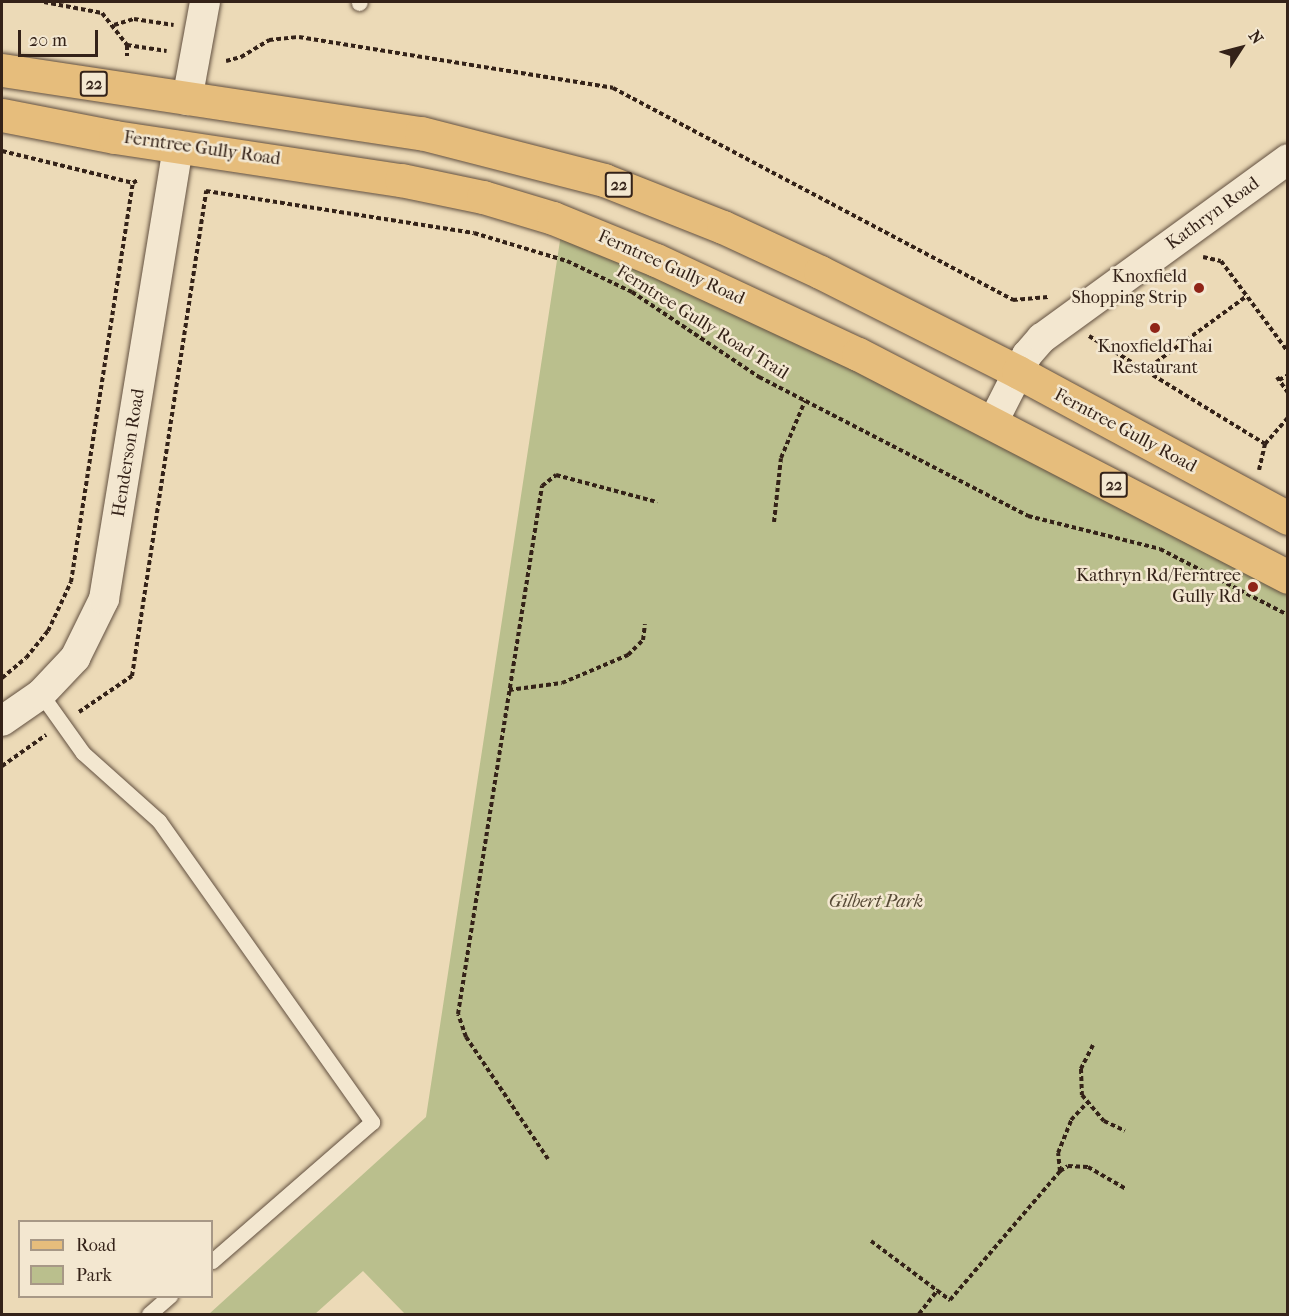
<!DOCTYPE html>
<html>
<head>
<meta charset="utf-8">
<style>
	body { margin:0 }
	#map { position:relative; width:1289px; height:1316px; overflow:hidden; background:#ecdab7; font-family:"IM FELL French Canon",serif }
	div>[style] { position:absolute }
	.green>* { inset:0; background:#babf8d }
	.path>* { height:4px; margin-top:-2px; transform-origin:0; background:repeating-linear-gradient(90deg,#342218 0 4.5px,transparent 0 7.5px) }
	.roads { filter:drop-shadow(0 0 2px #625040) drop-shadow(0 0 2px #625040) }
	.service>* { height:15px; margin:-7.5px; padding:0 7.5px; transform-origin:7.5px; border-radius:7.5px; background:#f3e7d0 }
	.minor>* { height:30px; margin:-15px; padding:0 15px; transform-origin:15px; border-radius:15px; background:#f3e7d0 }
	.primary>* { height:33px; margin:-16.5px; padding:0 16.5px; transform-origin:16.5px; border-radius:16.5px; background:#e6bd7c }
	.dots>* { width:16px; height:16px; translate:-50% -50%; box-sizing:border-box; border:3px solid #f3e7d0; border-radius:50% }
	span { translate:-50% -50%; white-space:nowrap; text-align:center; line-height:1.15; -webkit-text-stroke:5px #f3e7d0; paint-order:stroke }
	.shield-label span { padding:2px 4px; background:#f3e7d0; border:2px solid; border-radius:4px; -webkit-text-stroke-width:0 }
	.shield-label { font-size:16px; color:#342218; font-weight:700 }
	.street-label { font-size:18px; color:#342218 }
	.poi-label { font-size:18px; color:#342218 }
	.right { translate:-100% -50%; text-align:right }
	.park-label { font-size:18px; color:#564935; font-style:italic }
	.frame { position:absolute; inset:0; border:3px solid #342218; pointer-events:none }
	.legend { position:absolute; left:18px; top:1220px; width:195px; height:78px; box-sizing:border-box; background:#f3e7d0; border:2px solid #a79886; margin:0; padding:8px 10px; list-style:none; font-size:18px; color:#342218 }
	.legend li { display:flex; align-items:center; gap:12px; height:30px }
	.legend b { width:30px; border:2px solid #a79886 }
	.north { position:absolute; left:1211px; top:18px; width:60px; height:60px; -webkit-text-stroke:4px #f3e7d0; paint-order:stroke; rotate:54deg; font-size:16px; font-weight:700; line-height:24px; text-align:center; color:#342218 }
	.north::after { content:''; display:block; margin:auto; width:21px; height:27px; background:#342218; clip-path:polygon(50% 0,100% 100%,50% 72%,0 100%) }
	.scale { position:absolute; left:18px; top:30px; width:80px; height:27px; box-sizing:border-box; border:3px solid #342218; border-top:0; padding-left:8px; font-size:18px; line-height:21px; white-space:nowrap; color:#342218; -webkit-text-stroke:4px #f3e7d0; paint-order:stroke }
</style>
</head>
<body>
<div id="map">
	<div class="green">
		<div style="clip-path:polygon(563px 221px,1287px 577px,1287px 1314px,405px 1314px,363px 1271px,315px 1314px,209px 1314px,426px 1117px)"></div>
	</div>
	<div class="path">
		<div style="left:44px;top:2px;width:59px;rotate:10.7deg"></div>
		<div style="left:102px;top:13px;width:41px;rotate:52deg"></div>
		<div style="left:127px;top:45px;width:11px;rotate:90deg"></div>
		<div style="left:114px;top:25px;width:21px;rotate:-17deg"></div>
		<div style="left:134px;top:19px;width:40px;rotate:8.5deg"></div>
		<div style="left:127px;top:45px;width:40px;rotate:8.5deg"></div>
		<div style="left:226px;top:61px;width:16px;rotate:-15deg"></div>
		<div style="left:241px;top:57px;width:33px;rotate:-31deg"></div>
		<div style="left:269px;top:40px;width:30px;rotate:-6deg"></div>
		<div style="left:299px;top:37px;width:318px;rotate:9.2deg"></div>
		<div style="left:613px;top:88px;width:453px;rotate:27.9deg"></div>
		<div style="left:1013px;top:300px;width:35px;rotate:-5deg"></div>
		<div style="left:2px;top:151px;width:135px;rotate:13.7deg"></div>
		<div style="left:133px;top:183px;width:7px;rotate:-34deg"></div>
		<div style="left:1203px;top:257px;width:18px;rotate:13deg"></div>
		<div style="left:1221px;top:261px;width:113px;rotate:53.6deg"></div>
		<div style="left:1089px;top:336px;width:206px;rotate:31.5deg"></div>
		<div style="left:1144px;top:371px;width:127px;rotate:-36.1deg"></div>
		<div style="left:1277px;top:377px;width:19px;rotate:55deg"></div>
		<div style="left:1279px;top:380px;width:10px;rotate:-29deg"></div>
		<div style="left:1259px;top:470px;width:27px;rotate:-77deg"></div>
		<div style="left:1265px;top:444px;width:35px;rotate:-49deg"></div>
		<div style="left:774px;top:522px;width:64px;rotate:-83.8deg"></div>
		<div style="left:781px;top:458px;width:62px;rotate:-67.2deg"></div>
		<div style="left:2px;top:678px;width:31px;rotate:-40deg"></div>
		<div style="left:26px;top:658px;width:35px;rotate:-51deg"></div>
		<div style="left:48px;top:631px;width:54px;rotate:-64.9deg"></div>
		<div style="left:71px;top:582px;width:404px;rotate:-81.2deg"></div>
		<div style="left:509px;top:690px;width:53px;rotate:-7.5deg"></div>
		<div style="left:562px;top:683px;width:72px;rotate:-23deg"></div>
		<div style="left:628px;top:655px;width:21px;rotate:-45deg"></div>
		<div style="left:643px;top:640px;width:16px;rotate:-83deg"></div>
		<div style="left:79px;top:712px;width:64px;rotate:-34.2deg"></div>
		<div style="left:132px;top:676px;width:491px;rotate:-81.3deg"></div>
		<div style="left:206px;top:191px;width:271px;rotate:8.9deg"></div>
		<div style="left:474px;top:233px;width:97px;rotate:16.8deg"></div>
		<div style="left:567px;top:261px;width:72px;rotate:25.5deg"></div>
		<div style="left:632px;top:292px;width:153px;rotate:33.8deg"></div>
		<div style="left:759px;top:377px;width:303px;rotate:27.3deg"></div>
		<div style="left:1028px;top:516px;width:136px;rotate:14deg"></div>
		<div style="left:1160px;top:549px;width:144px;rotate:27.3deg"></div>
		<div style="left:2px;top:766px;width:54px;rotate:-35.2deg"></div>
		<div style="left:1093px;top:1045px;width:27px;rotate:117deg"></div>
		<div style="left:1081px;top:1069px;width:26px;rotate:88deg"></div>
		<div style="left:1082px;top:1095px;width:34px;rotate:50deg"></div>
		<div style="left:1104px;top:1121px;width:23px;rotate:25deg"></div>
		<div style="left:548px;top:1159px;width:147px;rotate:-123.9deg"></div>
		<div style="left:466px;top:1037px;width:24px;rotate:-109deg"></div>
		<div style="left:458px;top:1014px;width:535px;rotate:-80.96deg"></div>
		<div style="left:542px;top:486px;width:18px;rotate:-38deg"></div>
		<div style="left:556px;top:475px;width:105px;rotate:15deg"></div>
		<div style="left:1060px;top:1171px;width:18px;rotate:-96deg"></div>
		<div style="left:1058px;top:1153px;width:35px;rotate:-68deg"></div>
		<div style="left:1071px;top:1120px;width:23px;rotate:-47deg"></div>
		<div style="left:871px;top:1241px;width:99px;rotate:36.8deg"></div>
		<div style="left:950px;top:1300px;width:170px;rotate:-49.5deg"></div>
		<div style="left:1060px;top:1171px;width:9px;rotate:-32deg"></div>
		<div style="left:1068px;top:1166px;width:20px;rotate:3deg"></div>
		<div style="left:1088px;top:1167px;width:44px;rotate:30.1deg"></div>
		<div style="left:919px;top:1314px;width:31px;rotate:-52deg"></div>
	</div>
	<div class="roads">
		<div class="service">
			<div style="left:359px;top:3px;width:1px;rotate:-45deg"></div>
			<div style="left:41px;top:694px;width:72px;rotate:54.6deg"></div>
			<div style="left:83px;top:753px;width:102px;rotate:41.8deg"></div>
			<div style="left:159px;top:821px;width:369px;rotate:54.7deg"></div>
			<div style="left:372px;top:1122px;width:212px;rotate:139deg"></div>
			<div style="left:149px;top:1314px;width:28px;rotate:-41deg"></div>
		</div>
		<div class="minor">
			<div style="left:187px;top:100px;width:100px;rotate:-79.6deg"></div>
			<div style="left:993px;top:422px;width:75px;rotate:-63.1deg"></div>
			<div style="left:1027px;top:355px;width:23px;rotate:-49deg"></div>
			<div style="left:1042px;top:338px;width:304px;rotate:-36deg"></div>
			<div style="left:2px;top:721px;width:47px;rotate:-34.7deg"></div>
			<div style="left:41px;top:694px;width:50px;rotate:-46.6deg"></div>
			<div style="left:75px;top:658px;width:66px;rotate:-63.8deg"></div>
			<div style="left:104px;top:599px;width:459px;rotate:-80.7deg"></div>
		</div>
		<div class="primary">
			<div style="left:2px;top:70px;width:424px;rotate:8.6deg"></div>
			<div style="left:421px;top:133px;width:189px;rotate:14.4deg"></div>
			<div style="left:604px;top:180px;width:128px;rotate:21.6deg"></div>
			<div style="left:723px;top:227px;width:107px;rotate:24.9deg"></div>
			<div style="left:820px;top:272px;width:222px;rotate:26.8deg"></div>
			<div style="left:1018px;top:372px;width:307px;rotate:28.4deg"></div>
			<div style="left:2px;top:115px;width:115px;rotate:11deg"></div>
			<div style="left:115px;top:137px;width:289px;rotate:8.6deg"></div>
			<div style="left:401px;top:180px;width:84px;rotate:11.7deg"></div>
			<div style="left:483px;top:197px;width:73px;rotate:16.7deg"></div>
			<div style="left:553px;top:218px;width:111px;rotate:22.2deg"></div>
			<div style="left:656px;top:260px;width:223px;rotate:25deg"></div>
			<div style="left:858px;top:354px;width:484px;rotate:27.4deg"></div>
		</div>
	</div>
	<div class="dots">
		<div style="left:1199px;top:288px;background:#8f2418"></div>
		<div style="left:1155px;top:328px;background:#8f2418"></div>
		<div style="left:1253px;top:587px;background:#8f2418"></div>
	</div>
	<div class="shield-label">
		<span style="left:94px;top:84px">22</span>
		<span style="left:619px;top:185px">22</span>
		<span style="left:1114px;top:485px">22</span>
	</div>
	<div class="street-label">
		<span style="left:202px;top:149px;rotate:8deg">Ferntree Gully Road</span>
		<span style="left:1213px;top:214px;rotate:-36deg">Kathryn Road</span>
		<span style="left:671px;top:268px;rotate:24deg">Ferntree Gully Road</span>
		<span style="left:702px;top:323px;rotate:32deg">Ferntree Gully Road Trail</span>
		<span style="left:1125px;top:431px;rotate:28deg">Ferntree Gully Road</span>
		<span style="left:129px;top:453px;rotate:-81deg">Henderson Road</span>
	</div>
	<div class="poi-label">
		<span class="right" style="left:1187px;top:288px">Knoxfield<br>Shopping Strip</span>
		<span style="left:1155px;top:358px">Knoxfield Thai<br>Restaurant</span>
		<span class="right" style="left:1241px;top:587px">Kathryn Rd/Ferntree<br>Gully Rd</span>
	</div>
	<div class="park-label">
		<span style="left:876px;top:902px">Gilbert Park</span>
	</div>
	<div class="frame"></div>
	<ul class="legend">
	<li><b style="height:8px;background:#e6bd7c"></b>Road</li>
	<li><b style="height:16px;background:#babf8d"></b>Park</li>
	</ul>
	<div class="north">N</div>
	<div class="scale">20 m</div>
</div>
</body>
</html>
